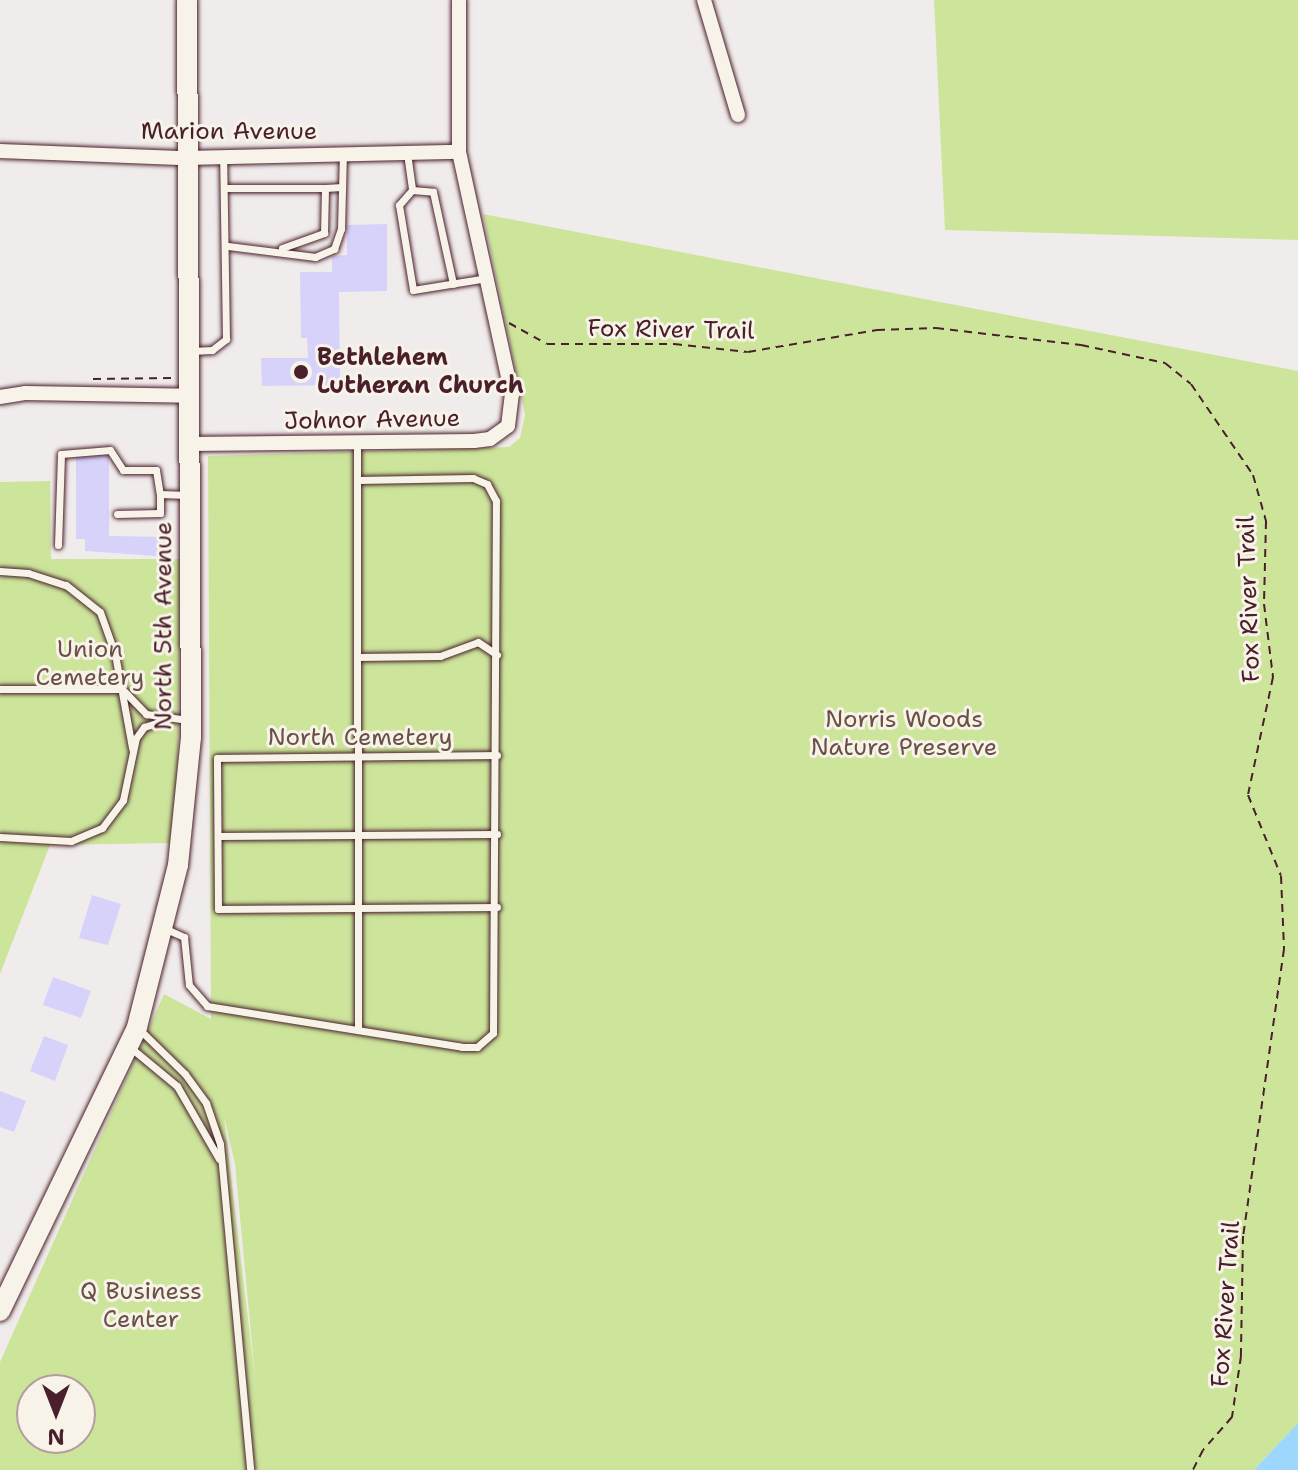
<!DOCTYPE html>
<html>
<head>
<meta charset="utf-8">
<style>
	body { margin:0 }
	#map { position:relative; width:1298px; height:1470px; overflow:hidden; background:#f1ecec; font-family:"Shantell Sans",sans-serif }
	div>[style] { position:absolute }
	.green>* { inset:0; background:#cce59b }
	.water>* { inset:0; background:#9dd7fe }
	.building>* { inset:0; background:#d7d2fa }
	.path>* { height:2px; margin-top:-1px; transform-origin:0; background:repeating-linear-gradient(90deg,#4a1f2b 0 8px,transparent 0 14px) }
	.roads { filter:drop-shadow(0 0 2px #4a1f2b) drop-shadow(0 0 2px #4a1f2b) }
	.lane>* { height:7px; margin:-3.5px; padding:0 3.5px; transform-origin:3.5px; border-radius:3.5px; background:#f7f3e8 }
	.street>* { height:14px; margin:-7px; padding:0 7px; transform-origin:7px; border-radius:7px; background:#f7f3e8 }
	.secondary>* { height:20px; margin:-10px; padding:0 10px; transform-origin:10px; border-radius:10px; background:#f7f3e8 }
	.dots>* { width:22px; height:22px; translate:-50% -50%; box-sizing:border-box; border:4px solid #f7f3e8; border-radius:50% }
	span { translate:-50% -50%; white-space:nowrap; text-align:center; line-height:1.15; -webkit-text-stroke:6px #f7f3e8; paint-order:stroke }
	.street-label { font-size:24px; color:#4a1f2b }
	.poi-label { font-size:24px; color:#4a1f2b; font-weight:700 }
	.left { translate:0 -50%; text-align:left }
	.park-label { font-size:24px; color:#6a5047 }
	.north { position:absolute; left:16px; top:1374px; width:80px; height:80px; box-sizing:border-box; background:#f7f3e8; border:2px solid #b29e9c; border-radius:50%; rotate:180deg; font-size:22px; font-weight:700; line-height:32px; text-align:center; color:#4a1f2b }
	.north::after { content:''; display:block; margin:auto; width:28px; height:36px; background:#4a1f2b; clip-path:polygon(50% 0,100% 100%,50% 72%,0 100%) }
</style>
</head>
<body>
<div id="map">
	<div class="green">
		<div style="clip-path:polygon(934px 0,1298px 0,1298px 240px,945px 230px)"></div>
		<div style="clip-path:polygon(evenodd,483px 214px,1298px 371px,1298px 1423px,1254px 1470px,0 1470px,0 1362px,164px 994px,211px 1019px,208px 456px,509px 447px,520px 438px,525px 415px,483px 214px,224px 1117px,235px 1164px,256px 1387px,256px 1386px,224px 1117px,483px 214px,32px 1390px,80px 1390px,80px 1438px,32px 1438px,32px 1390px)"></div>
		<div style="clip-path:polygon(50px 481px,51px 559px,180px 559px,178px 764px,170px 843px,50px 845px,0 974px,0 482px)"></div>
	</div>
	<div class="water">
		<div style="clip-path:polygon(1298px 1423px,1298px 1470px,1254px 1470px)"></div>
	</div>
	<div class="building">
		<div style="clip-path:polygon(387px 224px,387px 291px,339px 292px,340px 385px,262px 386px,261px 358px,308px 358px,307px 338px,301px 338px,300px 272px,332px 272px,332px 256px,347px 255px,347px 225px)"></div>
		<div style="clip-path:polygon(76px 454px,109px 454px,109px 536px,170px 537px,170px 557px,85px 551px,85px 539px,76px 539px)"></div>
		<div style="clip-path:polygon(92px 895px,121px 904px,108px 945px,79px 938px)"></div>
		<div style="clip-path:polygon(53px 977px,91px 991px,81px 1018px,43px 1005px)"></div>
		<div style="clip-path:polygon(44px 1036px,68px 1045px,55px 1081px,30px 1071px)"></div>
		<div style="clip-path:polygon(0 1091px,26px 1101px,14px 1132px,0 1127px)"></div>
	</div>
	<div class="path">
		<div style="left:509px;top:323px;width:43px;rotate:28.9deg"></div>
		<div style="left:547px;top:344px;width:127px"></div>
		<div style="left:674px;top:344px;width:74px;rotate:6.2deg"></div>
		<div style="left:748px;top:352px;width:131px;rotate:-9.7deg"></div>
		<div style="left:877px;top:330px;width:59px;rotate:-1.9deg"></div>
		<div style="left:936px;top:328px;width:146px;rotate:6.7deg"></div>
		<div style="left:1081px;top:345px;width:86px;rotate:12.1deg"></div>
		<div style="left:1165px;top:363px;width:33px;rotate:39deg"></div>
		<div style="left:1191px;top:384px;width:110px;rotate:55.7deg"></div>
		<div style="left:1253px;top:475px;width:48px;rotate:74.2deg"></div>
		<div style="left:1266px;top:521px;width:83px;rotate:91.4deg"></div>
		<div style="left:1264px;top:604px;width:74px;rotate:83deg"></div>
		<div style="left:1273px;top:677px;width:121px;rotate:102deg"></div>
		<div style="left:1248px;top:795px;width:87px;rotate:67.8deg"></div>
		<div style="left:1281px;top:876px;width:73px;rotate:87.6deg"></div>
		<div style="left:1284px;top:949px;width:290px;rotate:98.1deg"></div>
		<div style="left:1243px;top:1236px;width:120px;rotate:91deg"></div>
		<div style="left:1241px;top:1356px;width:62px;rotate:98.4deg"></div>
		<div style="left:1232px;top:1417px;width:44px;rotate:131.3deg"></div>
		<div style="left:1203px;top:1450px;width:22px;rotate:117deg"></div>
		<div style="left:93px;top:379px;width:78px;rotate:-0.7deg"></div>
	</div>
	<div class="roads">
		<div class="lane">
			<div style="left:407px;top:153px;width:37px;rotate:82deg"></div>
			<div style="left:412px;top:190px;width:20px;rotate:131deg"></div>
			<div style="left:399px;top:205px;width:86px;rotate:80.6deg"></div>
			<div style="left:413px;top:290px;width:75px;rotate:-9.2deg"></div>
			<div style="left:225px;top:188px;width:100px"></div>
			<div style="left:412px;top:190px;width:21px;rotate:5deg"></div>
			<div style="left:433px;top:192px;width:94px;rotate:77.7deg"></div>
			<div style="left:228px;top:246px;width:88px;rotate:7.2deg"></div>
			<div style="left:315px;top:257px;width:21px;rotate:-23deg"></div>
			<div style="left:334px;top:249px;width:21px;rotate:-71deg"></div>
			<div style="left:341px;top:229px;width:75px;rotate:-88.5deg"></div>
			<div style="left:282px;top:248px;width:45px;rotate:-19.7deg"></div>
			<div style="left:324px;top:233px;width:45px;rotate:-88.7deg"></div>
			<div style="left:325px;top:188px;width:17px;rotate:-3deg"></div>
			<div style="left:191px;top:351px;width:21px;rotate:-3deg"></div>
			<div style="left:212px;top:350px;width:18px;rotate:-38deg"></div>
			<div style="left:226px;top:339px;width:182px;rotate:-90.9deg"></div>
			<div style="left:357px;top:442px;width:588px;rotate:89.9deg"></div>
			<div style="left:117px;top:514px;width:43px;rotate:-1.3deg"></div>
			<div style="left:160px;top:513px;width:19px;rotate:-90deg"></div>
			<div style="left:58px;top:545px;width:91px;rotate:-88.1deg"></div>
			<div style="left:61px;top:454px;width:49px;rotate:-4.7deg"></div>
			<div style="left:110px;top:450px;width:24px;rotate:57deg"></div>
			<div style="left:123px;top:470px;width:33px"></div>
			<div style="left:156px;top:470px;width:24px;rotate:81deg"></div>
			<div style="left:160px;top:494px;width:28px;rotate:2deg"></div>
			<div style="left:0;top:571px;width:28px;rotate:4deg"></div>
			<div style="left:28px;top:573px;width:40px;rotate:18deg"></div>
			<div style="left:66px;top:585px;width:43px;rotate:38.5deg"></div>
			<div style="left:100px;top:612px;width:45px;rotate:70.3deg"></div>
			<div style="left:115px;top:654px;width:96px;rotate:79.7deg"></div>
			<div style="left:357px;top:657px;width:83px;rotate:-0.7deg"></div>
			<div style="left:440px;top:656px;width:40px;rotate:-20.2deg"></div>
			<div style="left:478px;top:642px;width:23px;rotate:34deg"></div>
			<div style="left:0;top:689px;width:122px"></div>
			<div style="left:122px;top:689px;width:35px;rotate:46deg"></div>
			<div style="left:146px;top:714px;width:42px;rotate:8.1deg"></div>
			<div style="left:218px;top:836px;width:279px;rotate:-0.4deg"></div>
			<div style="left:0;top:837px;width:71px;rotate:3.2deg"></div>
			<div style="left:71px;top:841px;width:34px;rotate:-23deg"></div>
			<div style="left:102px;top:828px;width:35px;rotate:-53deg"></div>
			<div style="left:123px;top:800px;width:63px;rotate:-78.2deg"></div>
			<div style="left:136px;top:738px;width:14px;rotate:-54deg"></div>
			<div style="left:144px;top:727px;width:23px;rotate:-18deg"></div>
			<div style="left:497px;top:907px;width:279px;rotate:179.6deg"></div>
			<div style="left:218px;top:909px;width:151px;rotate:-90.4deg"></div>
			<div style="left:217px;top:758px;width:280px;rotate:-0.6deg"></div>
			<div style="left:166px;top:929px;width:20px;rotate:24deg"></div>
			<div style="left:184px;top:937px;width:48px;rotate:84.1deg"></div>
			<div style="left:189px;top:985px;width:28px;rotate:49deg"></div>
			<div style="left:207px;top:1006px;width:258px;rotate:9.1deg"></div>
			<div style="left:462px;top:1047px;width:15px"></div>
			<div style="left:477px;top:1047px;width:21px;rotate:-41deg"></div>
			<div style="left:493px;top:1033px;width:532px;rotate:-89.68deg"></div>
			<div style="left:496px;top:501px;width:19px;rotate:-118deg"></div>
			<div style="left:487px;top:484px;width:15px;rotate:-157deg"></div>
			<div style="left:473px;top:478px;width:116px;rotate:179deg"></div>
			<div style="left:140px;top:1030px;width:63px;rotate:44.4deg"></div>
			<div style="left:185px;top:1074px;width:36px;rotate:54deg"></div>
			<div style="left:206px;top:1103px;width:43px;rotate:71.1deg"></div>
			<div style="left:220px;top:1144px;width:327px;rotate:84.7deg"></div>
			<div style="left:131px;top:1048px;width:60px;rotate:39.6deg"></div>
			<div style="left:177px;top:1086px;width:84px;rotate:60.1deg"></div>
		</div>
		<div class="street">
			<div style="left:704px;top:0;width:120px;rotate:73.5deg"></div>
			<div style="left:0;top:151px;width:186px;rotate:2.2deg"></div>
			<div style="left:186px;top:158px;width:273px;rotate:-1.3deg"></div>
			<div style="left:0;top:397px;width:25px;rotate:-9deg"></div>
			<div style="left:25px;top:393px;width:164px;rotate:1deg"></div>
			<div style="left:190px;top:444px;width:284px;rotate:-0.6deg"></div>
			<div style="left:474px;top:441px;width:16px;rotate:-7deg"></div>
			<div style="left:490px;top:439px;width:22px;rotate:-36deg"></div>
			<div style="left:508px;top:426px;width:31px;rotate:-83deg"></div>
			<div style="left:512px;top:395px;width:249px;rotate:-102.3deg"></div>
			<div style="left:459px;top:152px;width:152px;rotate:-90deg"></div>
		</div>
		<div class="secondary">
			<div style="left:0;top:1311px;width:315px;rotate:-64.2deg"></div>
			<div style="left:137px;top:1027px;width:167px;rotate:-75.8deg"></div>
			<div style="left:178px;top:865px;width:128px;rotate:-84.2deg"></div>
			<div style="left:191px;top:738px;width:738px;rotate:-90.31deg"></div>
		</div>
	</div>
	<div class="dots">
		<div style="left:301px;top:372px;background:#4a1f2b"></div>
	</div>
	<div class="street-label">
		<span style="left:229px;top:132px">Marion Avenue</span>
		<span style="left:671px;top:330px;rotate:1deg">Fox River Trail</span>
		<span style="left:372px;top:420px;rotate:-1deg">Johnor Avenue</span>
		<span style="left:1249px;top:599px;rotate:-92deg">Fox River Trail</span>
		<span style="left:164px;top:626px;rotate:-90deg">North 5th Avenue</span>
		<span style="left:1226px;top:1304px;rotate:-86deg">Fox River Trail</span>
	</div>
	<div class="poi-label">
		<span class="left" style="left:317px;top:372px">Bethlehem<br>Lutheran Church</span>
	</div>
	<div class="park-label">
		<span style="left:90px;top:664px">Union<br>Cemetery</span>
		<span style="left:904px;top:734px">Norris Woods<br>Nature Preserve</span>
		<span style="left:360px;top:738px">North Cemetery</span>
		<span style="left:141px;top:1306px">Q Business<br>Center</span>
	</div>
	<div class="north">N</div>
</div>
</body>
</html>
